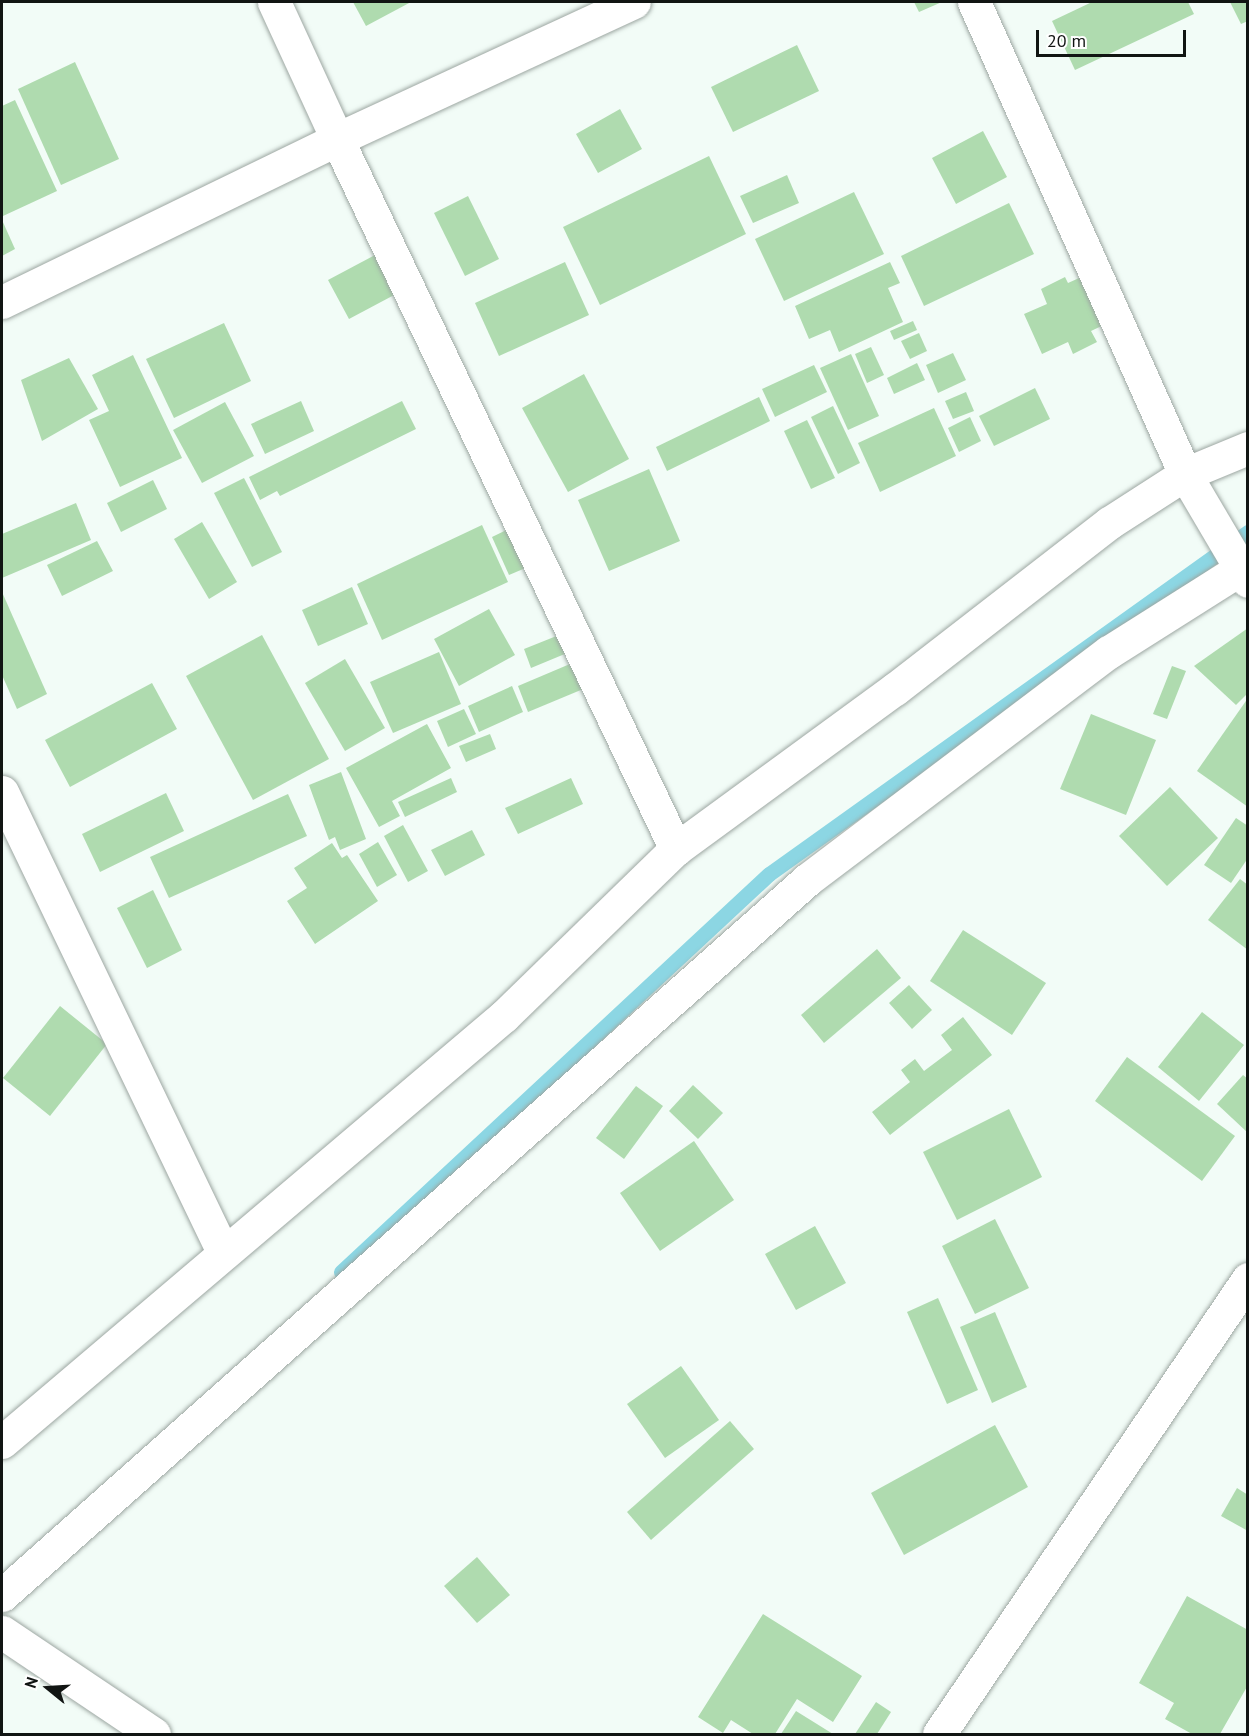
<!DOCTYPE html>
<html>
<head>
<meta charset="utf-8">
<style>
	body { margin:0 }
	#map { position:relative; width:1249px; height:1736px; overflow:hidden; background:#f2fcf7; font-family:"PT Sans",sans-serif }
	div>[style] { position:absolute }
	.stream>* { height:15px; margin:-7.5px; padding:0 7.5px; transform-origin:7.5px; border-radius:7.5px; background:#8cd6e3 }
	.building>* { inset:0; background:#afdbaf }
	.roads { filter:drop-shadow(0 0 2px #9da7a2) drop-shadow(0 0 2px #9da7a2) }
	.street>* { height:33px; margin:-16.5px; padding:0 16.5px; transform-origin:16.5px; border-radius:16.5px; background:#fff }
	span { translate:-50% -50%; white-space:nowrap; text-align:center; line-height:1.15; -webkit-text-stroke:4.5px #fff; paint-order:stroke }
	.frame { position:absolute; inset:0; border:3px solid #111513; pointer-events:none }
	.north { position:absolute; left:18px; top:1658px; width:60px; height:60px; -webkit-text-stroke:4px #fff; paint-order:stroke; rotate:288deg; font-size:16px; font-weight:700; line-height:24px; text-align:center; color:#111513 }
	.north::after { content:''; display:block; margin:auto; width:21px; height:27px; background:#111513; clip-path:polygon(50% 0,100% 100%,50% 72%,0 100%) }
	.scale { position:absolute; left:1036px; top:30px; width:150px; height:27px; box-sizing:border-box; border:3px solid #111513; border-top:0; padding-left:8px; font-size:18px; line-height:21px; white-space:nowrap; color:#111513; -webkit-text-stroke:4px #fff; paint-order:stroke }
</style>
</head>
<body>
<div id="map">
	<div class="stream">
		<div style="left:341px;top:1272px;width:584px;rotate:-42.92deg"></div>
		<div style="left:769px;top:874px;width:589px;rotate:-35.53deg"></div>
	</div>
	<div class="building">
		<div style="clip-path:polygon(353px 2px,411px 2px,366px 26px)"></div>
		<div style="clip-path:polygon(914px 2px,942px 2px,919px 12px)"></div>
		<div style="clip-path:polygon(1092px 2px,1188px 2px,1194px 14px,1075px 70px,1052px 21px)"></div>
		<div style="clip-path:polygon(1230px 2px,1248px 2px,1248px 21px,1241px 24px)"></div>
		<div style="clip-path:polygon(797px 45px,819px 91px,733px 132px,711px 87px)"></div>
		<div style="clip-path:polygon(75px 62px,119px 159px,61px 185px,18px 89px)"></div>
		<div style="clip-path:polygon(15px 100px,57px 191px,3px 216px,2px 106px)"></div>
		<div style="clip-path:polygon(620px 109px,642px 149px,598px 173px,576px 134px)"></div>
		<div style="clip-path:polygon(983px 131px,1007px 177px,956px 204px,932px 158px)"></div>
		<div style="clip-path:polygon(709px 156px,746px 234px,600px 305px,563px 227px)"></div>
		<div style="clip-path:polygon(787px 175px,799px 203px,753px 223px,740px 196px)"></div>
		<div style="clip-path:polygon(854px 192px,884px 254px,784px 301px,755px 239px)"></div>
		<div style="clip-path:polygon(468px 196px,499px 259px,465px 276px,434px 213px)"></div>
		<div style="clip-path:polygon(1009px 203px,1034px 254px,924px 306px,901px 256px)"></div>
		<div style="clip-path:polygon(2px 220px,15px 249px,2px 256px)"></div>
		<div style="clip-path:polygon(375px 255px,396px 294px,349px 319px,328px 280px)"></div>
		<div style="clip-path:polygon(565px 262px,589px 315px,499px 356px,475px 303px)"></div>
		<div style="clip-path:polygon(890px 262px,900px 283px,888px 288px,903px 322px,839px 352px,830px 330px,809px 339px,795px 306px)"></div>
		<div style="clip-path:polygon(1088px 274px,1110px 322px,1091px 331px,1097px 342px,1073px 354px,1068px 342px,1042px 354px,1024px 314px,1047px 304px,1041px 289px,1065px 277px,1068px 283px)"></div>
		<div style="clip-path:polygon(913px 321px,917px 330px,894px 340px,890px 331px)"></div>
		<div style="clip-path:polygon(224px 323px,251px 381px,174px 418px,146px 359px)"></div>
		<div style="clip-path:polygon(919px 333px,927px 351px,910px 359px,901px 341px)"></div>
		<div style="clip-path:polygon(871px 347px,884px 375px,867px 383px,855px 354px)"></div>
		<div style="clip-path:polygon(953px 353px,966px 380px,938px 393px,926px 365px)"></div>
		<div style="clip-path:polygon(851px 354px,879px 416px,848px 430px,820px 368px)"></div>
		<div style="clip-path:polygon(133px 355px,182px 458px,120px 487px,89px 420px,109px 411px,92px 375px)"></div>
		<div style="clip-path:polygon(69px 358px,98px 409px,42px 441px,21px 380px)"></div>
		<div style="clip-path:polygon(917px 363px,925px 380px,894px 394px,887px 378px)"></div>
		<div style="clip-path:polygon(814px 365px,827px 392px,775px 417px,762px 389px)"></div>
		<div style="clip-path:polygon(584px 374px,629px 459px,568px 492px,522px 408px)"></div>
		<div style="clip-path:polygon(1035px 388px,1050px 419px,994px 446px,979px 416px)"></div>
		<div style="clip-path:polygon(966px 392px,974px 411px,953px 419px,945px 401px)"></div>
		<div style="clip-path:polygon(759px 397px,770px 421px,667px 471px,656px 447px)"></div>
		<div style="clip-path:polygon(301px 401px,314px 431px,265px 454px,251px 424px)"></div>
		<div style="clip-path:polygon(402px 401px,416px 429px,280px 496px,277px 491px,260px 500px,249px 477px)"></div>
		<div style="clip-path:polygon(225px 402px,254px 456px,202px 483px,173px 430px)"></div>
		<div style="clip-path:polygon(833px 406px,860px 463px,838px 474px,811px 417px)"></div>
		<div style="clip-path:polygon(934px 408px,956px 456px,880px 492px,858px 443px)"></div>
		<div style="clip-path:polygon(970px 417px,981px 441px,959px 452px,948px 428px)"></div>
		<div style="clip-path:polygon(807px 420px,835px 478px,811px 489px,784px 431px)"></div>
		<div style="clip-path:polygon(649px 469px,680px 541px,609px 571px,578px 500px)"></div>
		<div style="clip-path:polygon(244px 478px,282px 552px,252px 567px,214px 493px)"></div>
		<div style="clip-path:polygon(153px 480px,167px 509px,121px 532px,107px 503px)"></div>
		<div style="clip-path:polygon(76px 503px,91px 540px,2px 578px,2px 534px)"></div>
		<div style="clip-path:polygon(202px 522px,237px 582px,209px 599px,174px 539px)"></div>
		<div style="clip-path:polygon(482px 525px,508px 582px,382px 640px,357px 584px)"></div>
		<div style="clip-path:polygon(517px 525px,535px 564px,509px 575px,492px 537px)"></div>
		<div style="clip-path:polygon(97px 541px,113px 571px,62px 596px,47px 565px)"></div>
		<div style="clip-path:polygon(352px 587px,368px 624px,318px 646px,302px 610px)"></div>
		<div style="clip-path:polygon(2px 592px,47px 694px,17px 709px,2px 675px)"></div>
		<div style="clip-path:polygon(489px 609px,515px 655px,459px 686px,434px 639px)"></div>
		<div style="clip-path:polygon(1248px 628px,1248px 693px,1236px 705px,1194px 666px)"></div>
		<div style="clip-path:polygon(564px 633px,572px 651px,531px 668px,524px 649px)"></div>
		<div style="clip-path:polygon(262px 635px,329px 759px,253px 800px,186px 676px)"></div>
		<div style="clip-path:polygon(439px 652px,461px 704px,393px 733px,370px 682px)"></div>
		<div style="clip-path:polygon(345px 659px,385px 728px,345px 751px,305px 683px)"></div>
		<div style="clip-path:polygon(577px 661px,588px 687px,528px 712px,518px 686px)"></div>
		<div style="clip-path:polygon(1172px 666px,1186px 671px,1167px 719px,1153px 714px)"></div>
		<div style="clip-path:polygon(152px 683px,177px 729px,70px 787px,45px 740px)"></div>
		<div style="clip-path:polygon(512px 686px,523px 712px,479px 732px,468px 706px)"></div>
		<div style="clip-path:polygon(1248px 698px,1248px 807px,1197px 771px)"></div>
		<div style="clip-path:polygon(464px 709px,476px 734px,448px 747px,437px 721px)"></div>
		<div style="clip-path:polygon(1091px 714px,1156px 740px,1126px 815px,1060px 789px)"></div>
		<div style="clip-path:polygon(427px 724px,451px 768px,392px 801px,400px 816px,379px 827px,346px 768px)"></div>
		<div style="clip-path:polygon(490px 734px,496px 749px,466px 762px,459px 746px)"></div>
		<div style="clip-path:polygon(341px 772px,366px 839px,340px 850px,335px 837px,329px 840px,309px 785px)"></div>
		<div style="clip-path:polygon(451px 778px,457px 792px,405px 817px,398px 802px)"></div>
		<div style="clip-path:polygon(571px 778px,583px 804px,518px 834px,505px 808px)"></div>
		<div style="clip-path:polygon(1170px 787px,1218px 838px,1167px 886px,1119px 836px)"></div>
		<div style="clip-path:polygon(166px 793px,184px 831px,100px 872px,82px 834px)"></div>
		<div style="clip-path:polygon(288px 794px,307px 836px,169px 898px,150px 857px)"></div>
		<div style="clip-path:polygon(1236px 818px,1248px 826px,1248px 858px,1231px 883px,1204px 865px)"></div>
		<div style="clip-path:polygon(403px 825px,428px 871px,408px 882px,384px 836px)"></div>
		<div style="clip-path:polygon(472px 830px,485px 855px,445px 876px,431px 850px)"></div>
		<div style="clip-path:polygon(378px 842px,397px 875px,377px 887px,359px 854px)"></div>
		<div style="clip-path:polygon(332px 843px,342px 858px,347px 855px,378px 901px,315px 944px,287px 901px,307px 888px,294px 868px)"></div>
		<div style="clip-path:polygon(1240px 879px,1248px 885px,1248px 950px,1208px 920px)"></div>
		<div style="clip-path:polygon(153px 890px,182px 950px,147px 968px,117px 908px)"></div>
		<div style="clip-path:polygon(963px 930px,1046px 983px,1012px 1035px,930px 981px)"></div>
		<div style="clip-path:polygon(877px 949px,901px 978px,824px 1043px,801px 1015px)"></div>
		<div style="clip-path:polygon(909px 985px,932px 1010px,912px 1029px,889px 1003px)"></div>
		<div style="clip-path:polygon(60px 1006px,107px 1044px,50px 1116px,3px 1078px)"></div>
		<div style="clip-path:polygon(1202px 1012px,1244px 1045px,1199px 1101px,1158px 1067px)"></div>
		<div style="clip-path:polygon(963px 1017px,992px 1055px,890px 1135px,872px 1112px,910px 1082px,901px 1070px,915px 1059px,924px 1071px,952px 1050px,941px 1035px)"></div>
		<div style="clip-path:polygon(1127px 1057px,1235px 1136px,1202px 1181px,1095px 1101px)"></div>
		<div style="clip-path:polygon(1243px 1075px,1248px 1079px,1248px 1133px,1217px 1104px)"></div>
		<div style="clip-path:polygon(693px 1085px,723px 1113px,698px 1139px,669px 1111px)"></div>
		<div style="clip-path:polygon(636px 1086px,663px 1106px,624px 1159px,596px 1138px)"></div>
		<div style="clip-path:polygon(1009px 1109px,1042px 1177px,957px 1220px,923px 1152px)"></div>
		<div style="clip-path:polygon(694px 1141px,734px 1200px,660px 1251px,620px 1193px)"></div>
		<div style="clip-path:polygon(995px 1219px,1029px 1288px,975px 1314px,942px 1246px)"></div>
		<div style="clip-path:polygon(815px 1226px,846px 1283px,796px 1310px,765px 1254px)"></div>
		<div style="clip-path:polygon(938px 1298px,978px 1390px,947px 1404px,907px 1312px)"></div>
		<div style="clip-path:polygon(995px 1312px,1027px 1387px,992px 1403px,960px 1327px)"></div>
		<div style="clip-path:polygon(681px 1366px,719px 1420px,665px 1458px,627px 1404px)"></div>
		<div style="clip-path:polygon(730px 1421px,754px 1449px,651px 1540px,627px 1512px)"></div>
		<div style="clip-path:polygon(995px 1425px,1028px 1487px,904px 1555px,871px 1493px)"></div>
		<div style="clip-path:polygon(1237px 1488px,1248px 1495px,1248px 1531px,1221px 1516px)"></div>
		<div style="clip-path:polygon(477px 1557px,510px 1595px,477px 1623px,444px 1586px)"></div>
		<div style="clip-path:polygon(1187px 1596px,1248px 1630px,1248px 1685px,1220px 1734px,1192px 1734px,1165px 1719px,1174px 1703px,1139px 1683px)"></div>
		<div style="clip-path:polygon(763px 1614px,862px 1676px,833px 1722px,797px 1699px,775px 1734px,753px 1734px,731px 1720px,723px 1733px,698px 1717px)"></div>
		<div style="clip-path:polygon(876px 1702px,891px 1712px,877px 1734px,855px 1734px)"></div>
		<div style="clip-path:polygon(796px 1711px,833px 1734px,781px 1734px)"></div>
	</div>
	<div class="roads">
		<div class="street">
			<div style="left:274px;top:2px;width:151px;rotate:65.3deg"></div>
			<div style="left:337px;top:139px;width:787px;rotate:64.48deg"></div>
			<div style="left:974px;top:2px;width:517px;rotate:65.91deg"></div>
			<div style="left:1185px;top:474px;width:124px;rotate:59.5deg"></div>
			<div style="left:2px;top:302px;width:373px;rotate:-25.9deg"></div>
			<div style="left:337px;top:139px;width:327px;rotate:-24.8deg"></div>
			<div style="left:2px;top:792px;width:510px;rotate:64.34deg"></div>
			<div style="left:2px;top:1442px;width:658px;rotate:-40.32deg"></div>
			<div style="left:504px;top:1016px;width:240px;rotate:-44.2deg"></div>
			<div style="left:676px;top:849px;width:271px;rotate:-36.2deg"></div>
			<div style="left:895px;top:689px;width:271px;rotate:-37.8deg"></div>
			<div style="left:1109px;top:523px;width:90px;rotate:-32.8deg"></div>
			<div style="left:1185px;top:474px;width:68px;rotate:-22.4deg"></div>
			<div style="left:2px;top:1595px;width:1077px;rotate:-41.61deg"></div>
			<div style="left:807px;top:880px;width:378px;rotate:-37.1deg"></div>
			<div style="left:1109px;top:652px;width:165px;rotate:-32.3deg"></div>
			<div style="left:2px;top:1632px;width:183px;rotate:33.9deg"></div>
			<div style="left:939px;top:1734px;width:550px;rotate:-55.82deg"></div>
		</div>
	</div>
	<div class="frame"></div>
	<div class="north">N</div>
	<div class="scale">20 m</div>
</div>
</body>
</html>
